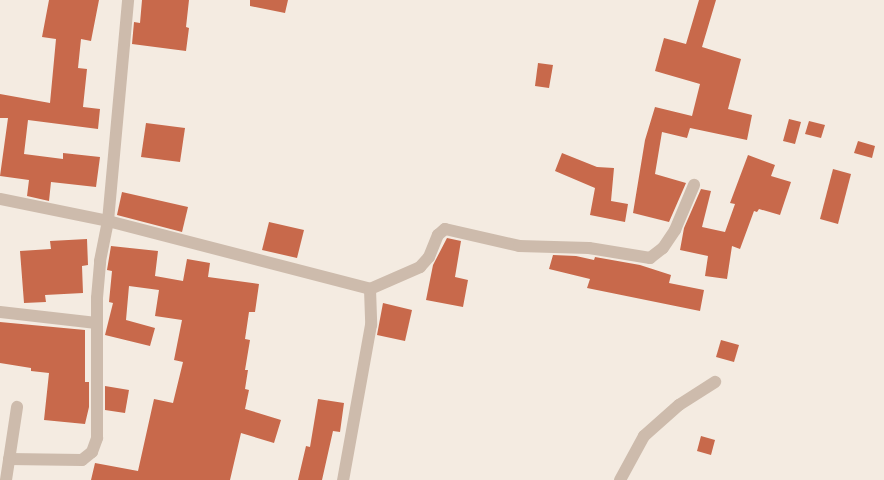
<!DOCTYPE html>
<html>
<head>
<meta charset="utf-8">
<style>
	body { margin:0 }
	#map { position:relative; width:884px; height:480px; overflow:hidden; background:#f4ebe1; font-family:"Open Sans",sans-serif }
	div>[style] { position:absolute }
	.building>* { inset:0; background:#c8694b }
	.minor>* { height:12px; margin:-6px; padding:0 6px; transform-origin:6px; border-radius:6px; background:#cdbbac }
	span { translate:-50% -50%; white-space:nowrap; text-align:center; line-height:1.15; -webkit-text-stroke:4px #fbf5ee; paint-order:stroke }
</style>
</head>
<body>
<div id="map">
	<div class="building">
		<div style="clip-path:polygon(49px 0,99px 0,91px 41px,81px 39px,78px 68px,87px 69px,83px 107px,100px 109px,98px 129px,28px 120px,24px 154px,63px 159px,63px 153px,100px 157px,96px 187px,51px 182px,49px 201px,27px 196px,29px 180px,0 176px,8px 118px,0 118px,0 94px,50px 103px,56px 39px,42px 37px)"></div>
		<div style="clip-path:polygon(142px 0,189px 0,186px 27px,189px 28px,186px 51px,132px 44px,134px 22px,140px 23px)"></div>
		<div style="clip-path:polygon(250px 0,288px 0,285px 13px,250px 6px)"></div>
		<div style="clip-path:polygon(699px 0,716px 0,702px 47px,741px 59px,728px 109px,752px 115px,747px 140px,690px 128px,687px 138px,662px 132px,655px 174px,686px 183px,669px 222px,633px 213px,645px 140px,655px 107px,692px 116px,700px 84px,655px 71px,664px 38px,686px 44px)"></div>
		<div style="clip-path:polygon(538px 63px,553px 65px,549px 88px,535px 86px)"></div>
		<div style="clip-path:polygon(789px 119px,801px 122px,795px 144px,783px 141px)"></div>
		<div style="clip-path:polygon(809px 121px,825px 125px,821px 138px,805px 134px)"></div>
		<div style="clip-path:polygon(146px 123px,185px 128px,180px 162px,141px 157px)"></div>
		<div style="clip-path:polygon(858px 141px,875px 146px,872px 158px,854px 153px)"></div>
		<div style="clip-path:polygon(562px 153px,597px 167px,614px 168px,611px 201px,628px 204px,625px 222px,590px 215px,595px 188px,555px 171px)"></div>
		<div style="clip-path:polygon(748px 155px,775px 165px,771px 176px,791px 182px,780px 215px,759px 209px,757px 212px,754px 211px,740px 249px,732px 246px,727px 279px,705px 276px,708px 256px,680px 250px,684px 228px,701px 189px,711px 191px,702px 227px,725px 232px,735px 204px,730px 203px)"></div>
		<div style="clip-path:polygon(833px 169px,851px 174px,838px 224px,820px 219px)"></div>
		<div style="clip-path:polygon(122px 192px,188px 207px,182px 232px,117px 215px)"></div>
		<div style="clip-path:polygon(269px 222px,304px 230px,297px 258px,262px 250px)"></div>
		<div style="clip-path:polygon(447px 238px,461px 241px,455px 277px,468px 280px,463px 307px,426px 300px,433px 265px)"></div>
		<div style="clip-path:polygon(87px 239px,88px 265px,82px 266px,83px 293px,45px 295px,46px 302px,24px 303px,20px 251px,51px 249px,50px 241px)"></div>
		<div style="clip-path:polygon(111px 246px,158px 251px,155px 276px,183px 281px,187px 259px,210px 263px,208px 277px,259px 284px,255px 312px,249px 312px,245px 339px,250px 340px,245px 370px,248px 370px,245px 389px,249px 390px,245px 409px,281px 420px,274px 443px,241px 433px,230px 480px,91px 480px,95px 463px,138px 471px,154px 399px,173px 403px,183px 362px,174px 360px,182px 320px,155px 316px,159px 290px,129px 286px,126px 320px,155px 328px,150px 346px,105px 335px,113px 303px,109px 302px,112px 271px,107px 270px)"></div>
		<div style="clip-path:polygon(553px 255px,576px 256px,594px 260px,595px 257px,640px 265px,671px 275px,669px 283px,704px 290px,700px 311px,587px 288px,590px 279px,549px 269px)"></div>
		<div style="clip-path:polygon(383px 303px,412px 310px,405px 341px,377px 335px)"></div>
		<div style="clip-path:polygon(0 322px,85px 330px,85px 382px,89px 382px,89px 407px,85px 424px,44px 420px,49px 373px,31px 371px,31px 368px,0 363px)"></div>
		<div style="clip-path:polygon(721px 340px,739px 345px,734px 362px,716px 357px)"></div>
		<div style="clip-path:polygon(105px 386px,129px 390px,125px 413px,105px 410px)"></div>
		<div style="clip-path:polygon(318px 399px,344px 403px,340px 432px,333px 431px,322px 480px,298px 480px,306px 446px,310px 447px)"></div>
		<div style="clip-path:polygon(701px 436px,715px 440px,711px 455px,697px 451px)"></div>
	</div>
	<div class="minor">
		<div style="left:0;top:199px;width:110px;rotate:11.5deg"></div>
		<div style="left:108px;top:221px;width:271px;rotate:14.5deg"></div>
		<div style="left:370px;top:289px;width:36px;rotate:88deg"></div>
		<div style="left:371px;top:325px;width:158px;rotate:100.2deg"></div>
		<div style="left:370px;top:289px;width:55px;rotate:-23.7deg"></div>
		<div style="left:420px;top:267px;width:13px;rotate:-48deg"></div>
		<div style="left:429px;top:257px;width:24px;rotate:-68deg"></div>
		<div style="left:438px;top:235px;width:9px;rotate:-41deg"></div>
		<div style="left:445px;top:229px;width:76px;rotate:12.9deg"></div>
		<div style="left:519px;top:246px;width:70px;rotate:1.6deg"></div>
		<div style="left:589px;top:248px;width:62px;rotate:9.3deg"></div>
		<div style="left:650px;top:258px;width:16px;rotate:-38deg"></div>
		<div style="left:663px;top:248px;width:22px;rotate:-56deg"></div>
		<div style="left:675px;top:230px;width:49px;rotate:-67.1deg"></div>
		<div style="left:0;top:312px;width:97px;rotate:6.5deg"></div>
		<div style="left:9px;top:459px;width:73px;rotate:0.8deg"></div>
		<div style="left:82px;top:460px;width:13px;rotate:-39deg"></div>
		<div style="left:92px;top:452px;width:15px;rotate:-70deg"></div>
		<div style="left:97px;top:438px;width:140px;rotate:-90deg"></div>
		<div style="left:97px;top:298px;width:37px;rotate:-85deg"></div>
		<div style="left:100px;top:261px;width:41px;rotate:-78.7deg"></div>
		<div style="left:108px;top:221px;width:222px;rotate:-84.8deg"></div>
		<div style="left:6px;top:480px;width:74px;rotate:-81.4deg"></div>
		<div style="left:620px;top:480px;width:50px;rotate:-61.4deg"></div>
		<div style="left:644px;top:436px;width:47px;rotate:-41.5deg"></div>
		<div style="left:679px;top:405px;width:43px;rotate:-32.6deg"></div>
	</div>
</div>
</body>
</html>
